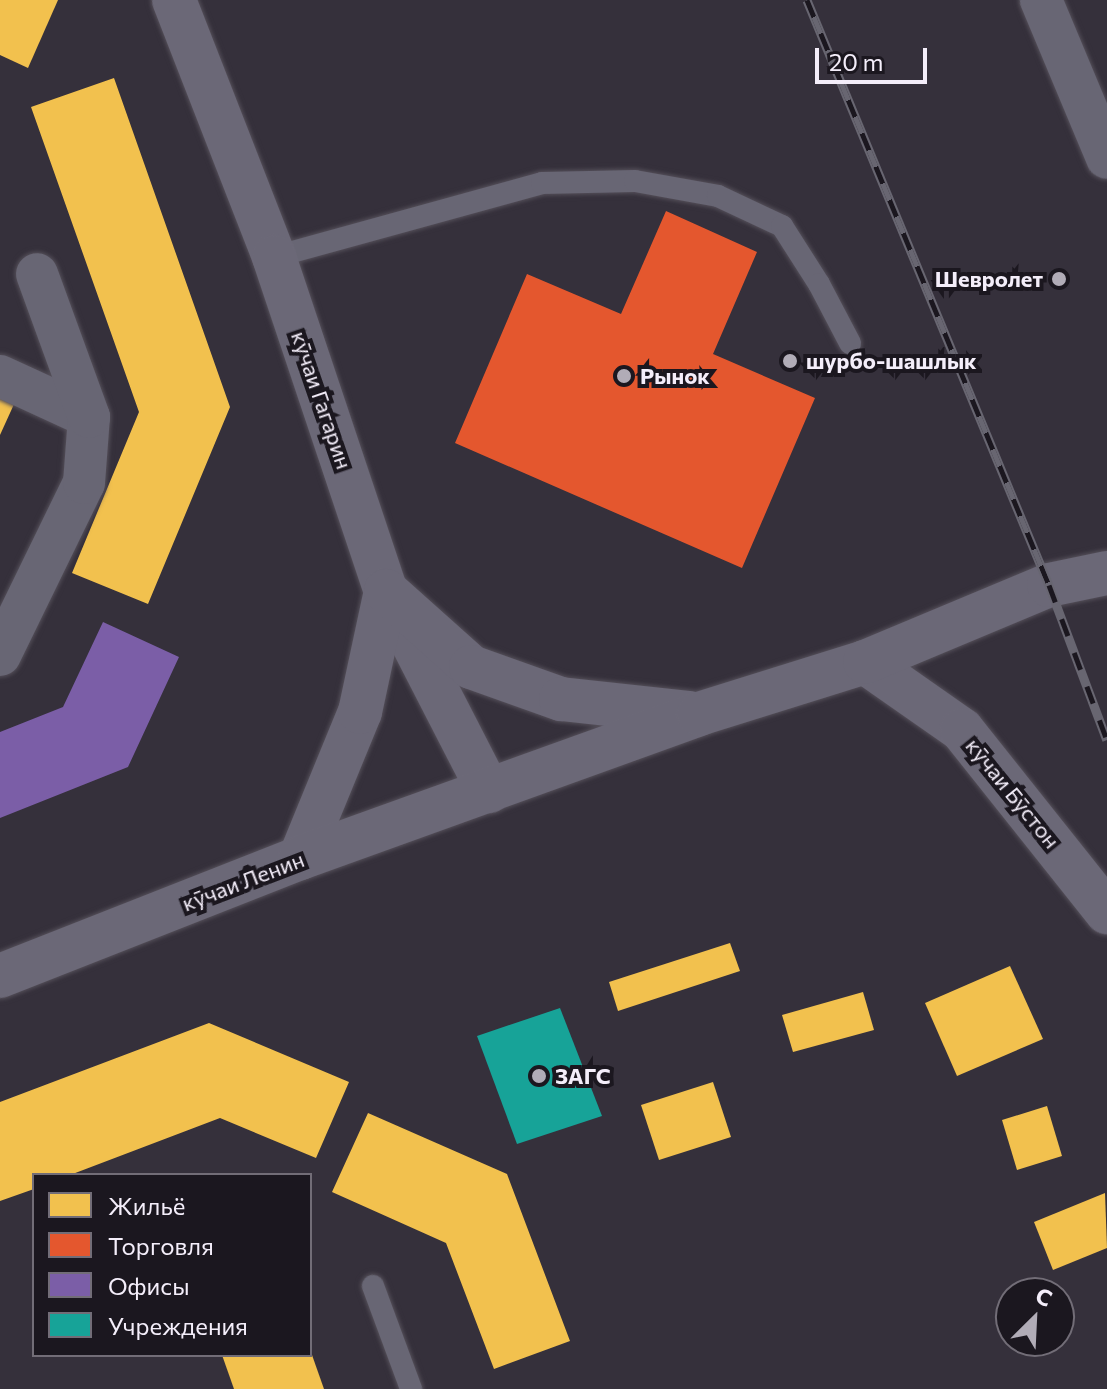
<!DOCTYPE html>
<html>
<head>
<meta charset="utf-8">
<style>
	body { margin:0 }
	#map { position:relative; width:1107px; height:1389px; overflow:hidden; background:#35303b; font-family:Commissioner,sans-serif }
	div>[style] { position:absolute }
	.homes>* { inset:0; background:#f2c14e }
	.shops>* { inset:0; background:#e4572e }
	.offices>* { inset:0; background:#7b5ea7 }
	.public>* { inset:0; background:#17a398 }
	.roads { filter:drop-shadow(0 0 2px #544f59) drop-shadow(0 0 2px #544f59) }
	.lane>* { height:22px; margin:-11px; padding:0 11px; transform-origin:11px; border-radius:11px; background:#686674 }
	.street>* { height:42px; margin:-21px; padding:0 21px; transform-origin:21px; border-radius:21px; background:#686674 }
	.secondary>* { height:44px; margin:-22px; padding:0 22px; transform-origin:22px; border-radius:22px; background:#6b6877 }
	.rail>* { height:9px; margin-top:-4.5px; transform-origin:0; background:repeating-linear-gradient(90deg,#1b171f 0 18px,#686671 0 36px); box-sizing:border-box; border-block:2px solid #686671 }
	.dots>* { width:22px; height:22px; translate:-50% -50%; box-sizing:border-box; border:4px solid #1b171f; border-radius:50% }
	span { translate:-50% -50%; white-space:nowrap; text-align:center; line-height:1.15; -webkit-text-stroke:8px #1b171f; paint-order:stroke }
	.poi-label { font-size:22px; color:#f4eefa; font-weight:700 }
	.right { translate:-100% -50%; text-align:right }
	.left { translate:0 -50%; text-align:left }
	.street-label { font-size:22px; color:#f4eefa }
	.legend { position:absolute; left:32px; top:1173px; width:280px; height:184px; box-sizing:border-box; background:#1b171f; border:2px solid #726d77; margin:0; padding:10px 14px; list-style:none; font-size:24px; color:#f4eefa }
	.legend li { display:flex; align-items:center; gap:16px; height:40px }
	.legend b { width:40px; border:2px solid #726d77 }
	.north { position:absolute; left:995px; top:1277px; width:80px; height:80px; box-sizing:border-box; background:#1b171f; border:2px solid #726d77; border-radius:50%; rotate:24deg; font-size:22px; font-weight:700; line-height:32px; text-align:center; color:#f4eefa }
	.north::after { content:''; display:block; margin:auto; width:28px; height:36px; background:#b1acb7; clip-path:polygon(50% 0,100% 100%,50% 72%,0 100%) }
	.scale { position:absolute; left:815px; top:48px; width:112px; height:36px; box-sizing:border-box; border:4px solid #f4eefa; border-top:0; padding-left:10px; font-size:24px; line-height:28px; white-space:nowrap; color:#f4eefa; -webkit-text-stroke:6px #1b171f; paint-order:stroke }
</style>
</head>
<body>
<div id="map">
	<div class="homes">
		<div style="clip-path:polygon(0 0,58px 0,28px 68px,0 55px)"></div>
		<div style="clip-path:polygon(114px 78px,230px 407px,148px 604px,72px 573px,139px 412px,31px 107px)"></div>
		<div style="clip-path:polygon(0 396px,15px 402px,0 435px)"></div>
		<div style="clip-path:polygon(730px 943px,740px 971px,618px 1011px,609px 982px)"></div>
		<div style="clip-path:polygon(1010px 966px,1043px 1039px,957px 1076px,925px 1003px)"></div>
		<div style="clip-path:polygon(863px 992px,874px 1030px,793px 1052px,782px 1015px)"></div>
		<div style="clip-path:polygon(209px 1023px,349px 1082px,316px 1158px,220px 1118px,70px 1175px,34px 1175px,34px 1189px,0 1201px,0 1102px)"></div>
		<div style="clip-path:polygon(713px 1082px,731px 1137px,659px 1160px,641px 1105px)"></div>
		<div style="clip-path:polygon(1047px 1106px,1062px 1156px,1017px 1170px,1002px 1120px)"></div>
		<div style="clip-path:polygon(368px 1113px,507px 1174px,570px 1341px,494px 1369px,446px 1243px,332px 1192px)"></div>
		<div style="clip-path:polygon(1105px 1193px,1107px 1248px,1053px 1270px,1034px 1222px)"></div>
		<div style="clip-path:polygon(222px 1355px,312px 1355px,324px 1389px,234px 1389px)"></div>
	</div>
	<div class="shops">
		<div style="clip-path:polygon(666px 211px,757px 252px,713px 354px,815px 398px,742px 568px,455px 443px,527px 274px,621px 314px)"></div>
	</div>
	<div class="offices">
		<div style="clip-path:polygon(103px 622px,179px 657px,128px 767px,0 818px,0 732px,63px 707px)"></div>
	</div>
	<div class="public">
		<div style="clip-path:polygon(560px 1008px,602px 1116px,517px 1144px,477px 1036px)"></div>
	</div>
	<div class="roads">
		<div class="lane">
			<div style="left:274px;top:257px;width:278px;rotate:-15.4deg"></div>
			<div style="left:542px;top:183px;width:93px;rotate:-1.2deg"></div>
			<div style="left:635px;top:181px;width:84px;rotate:10.2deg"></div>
			<div style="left:718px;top:196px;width:71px;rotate:25.1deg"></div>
			<div style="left:782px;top:226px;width:69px;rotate:57.5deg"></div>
			<div style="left:819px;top:284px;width:67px;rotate:62.3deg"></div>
			<div style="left:373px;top:1286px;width:110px;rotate:69.7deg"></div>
		</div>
		<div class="street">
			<div style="left:1041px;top:0;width:171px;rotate:67.3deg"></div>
			<div style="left:0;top:376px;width:98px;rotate:24.7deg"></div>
			<div style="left:0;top:655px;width:191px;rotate:-64deg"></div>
			<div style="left:84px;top:483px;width:66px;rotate:-85.7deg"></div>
			<div style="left:89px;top:417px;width:152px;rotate:-110deg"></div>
		</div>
		<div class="secondary">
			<div style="left:174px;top:0;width:276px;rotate:68.7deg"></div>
			<div style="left:274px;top:257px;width:352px;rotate:71.5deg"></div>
			<div style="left:386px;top:591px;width:225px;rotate:62.8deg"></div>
			<div style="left:865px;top:662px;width:118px;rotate:35deg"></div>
			<div style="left:962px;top:730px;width:233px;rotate:51.5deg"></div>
			<div style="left:300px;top:858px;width:158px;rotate:-67.7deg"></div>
			<div style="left:360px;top:712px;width:124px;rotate:-77.9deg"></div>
			<div style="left:386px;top:591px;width:114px;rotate:41.8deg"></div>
			<div style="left:471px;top:667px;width:96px;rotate:19.6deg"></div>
			<div style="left:561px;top:699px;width:130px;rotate:6.2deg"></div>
			<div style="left:0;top:976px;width:322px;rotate:-21.5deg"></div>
			<div style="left:300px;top:858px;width:424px;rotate:-19.8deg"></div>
			<div style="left:699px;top:714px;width:174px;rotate:-17.4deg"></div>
			<div style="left:865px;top:662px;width:199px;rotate:-22.7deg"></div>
			<div style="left:1049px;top:585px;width:59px;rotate:-11.7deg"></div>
		</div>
	</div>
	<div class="rail">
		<div style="left:807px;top:0;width:633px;rotate:67.53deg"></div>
		<div style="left:1049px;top:585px;width:165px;rotate:69.5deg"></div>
	</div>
	<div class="dots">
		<div style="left:1059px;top:279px;background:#b1acb7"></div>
		<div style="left:790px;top:361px;background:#b1acb7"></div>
		<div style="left:624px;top:376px;background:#b1acb7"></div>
		<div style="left:539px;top:1076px;background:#b1acb7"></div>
	</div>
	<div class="poi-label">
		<span class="right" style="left:1043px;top:279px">Шевролет</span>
		<span class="left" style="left:806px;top:361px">шурбо-шашлык</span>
		<span class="left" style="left:640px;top:376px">Рынок</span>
		<span class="left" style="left:555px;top:1076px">ЗАГС</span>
	</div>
	<div class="street-label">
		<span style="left:322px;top:400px;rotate:71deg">кӯчаи Гагарин</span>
		<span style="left:1013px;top:793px;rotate:51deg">кӯчаи Бӯстон</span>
		<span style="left:243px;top:881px;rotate:-21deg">кӯчаи Ленин</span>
	</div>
	<ul class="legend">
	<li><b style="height:22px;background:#f2c14e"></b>Жильё</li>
	<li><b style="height:22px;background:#e4572e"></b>Торговля</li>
	<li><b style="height:22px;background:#7b5ea7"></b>Офисы</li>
	<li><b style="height:22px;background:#17a398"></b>Учреждения</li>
	</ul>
	<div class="north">С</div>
	<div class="scale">20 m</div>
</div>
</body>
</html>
